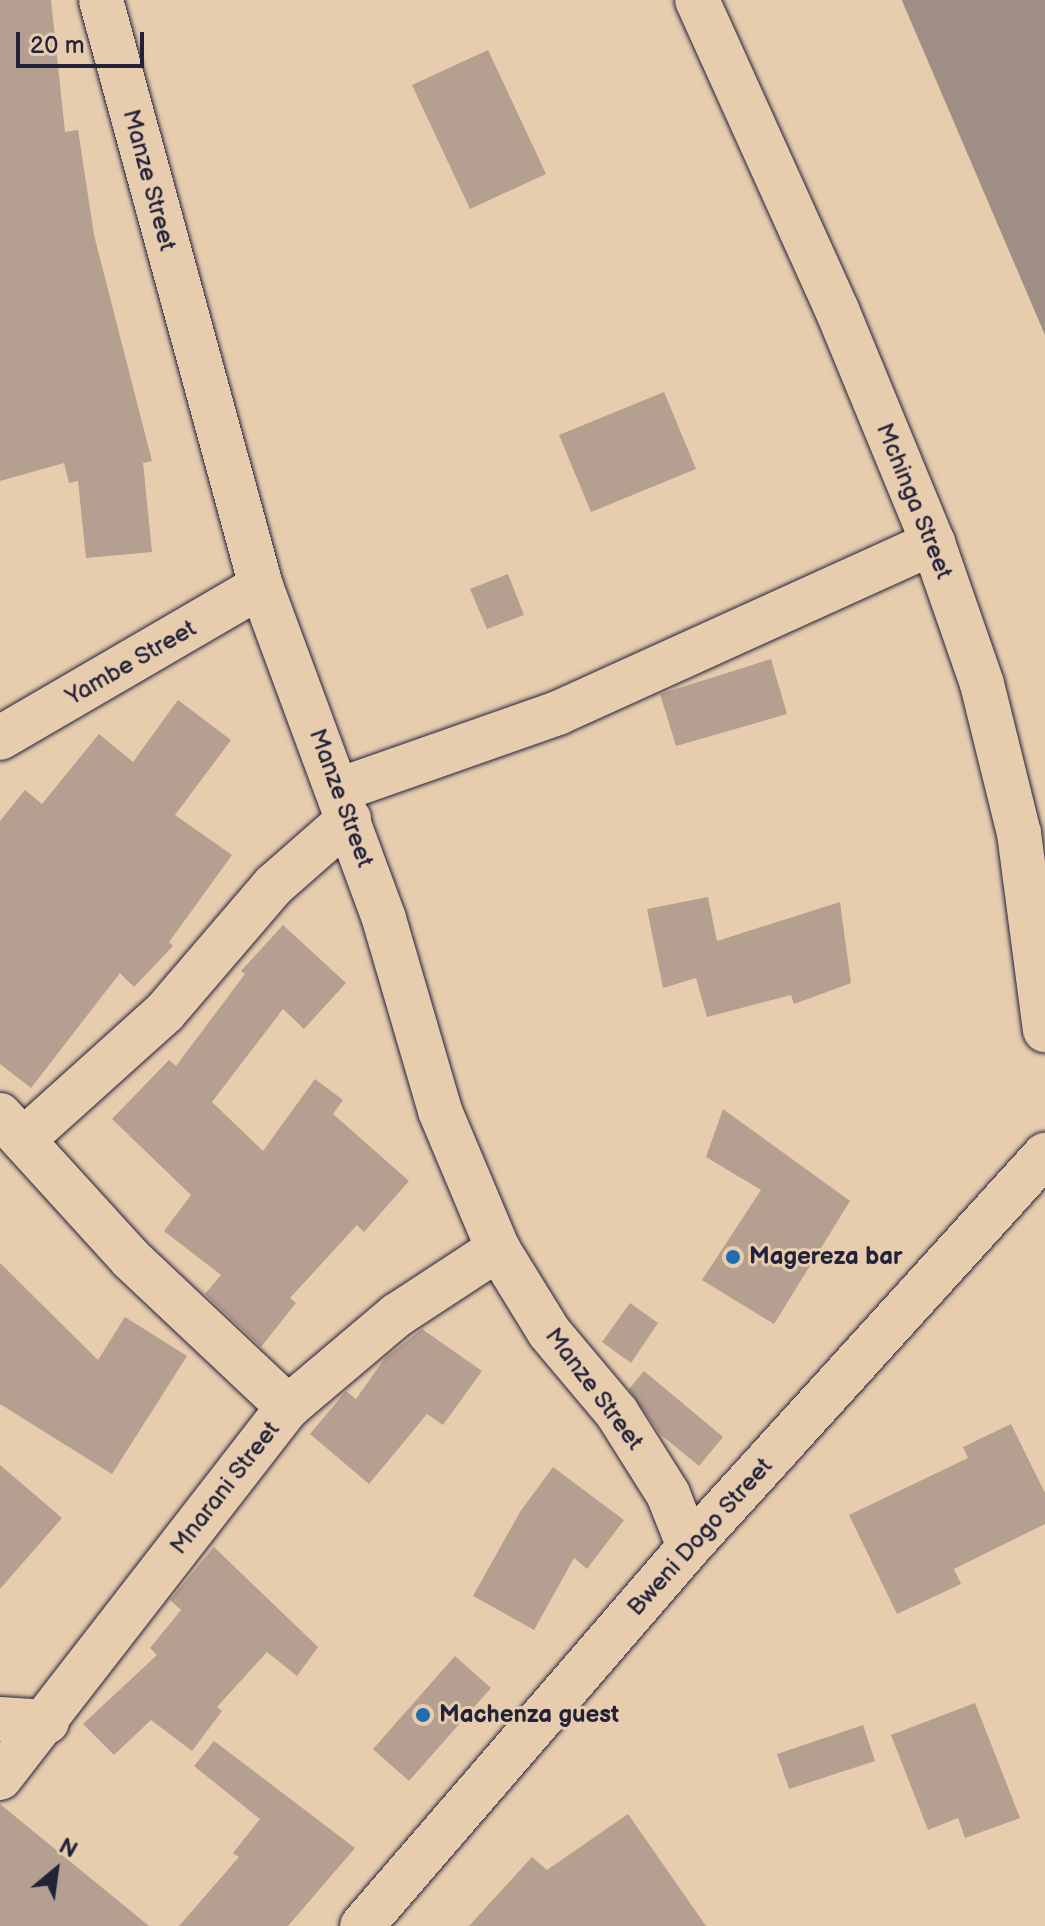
<!DOCTYPE html>
<html>
<head>
<meta charset="utf-8">
<style>
	body { margin:0 }
	#map { position:relative; width:1045px; height:1926px; overflow:hidden; background:#e7ccae; font-family:"Balsamiq Sans",sans-serif }
	div>[style] { position:absolute }
	.water>* { inset:0; background:#9e8e84 }
	.building>* { inset:0; background:#b49f90 }
	.roads { filter:drop-shadow(0 0 2px #22223b) drop-shadow(0 0 2px #22223b) }
	.minor>* { height:44px; margin:-22px; padding:0 22px; transform-origin:22px; border-radius:22px; background:#e7ccae }
	.major>* { height:44px; margin:-22px; padding:0 22px; transform-origin:22px; border-radius:22px; background:#e7ccae }
	.dots>* { width:22px; height:22px; translate:-50% -50%; box-sizing:border-box; border:4px solid #e7ccae; border-radius:50% }
	span { translate:-50% -50%; white-space:nowrap; text-align:center; line-height:1.15; -webkit-text-stroke:6px #e7ccae; paint-order:stroke }
	.street-label { font-size:24px; color:#22223b }
	.poi-label { font-size:24px; color:#22223b; font-weight:700 }
	.left { translate:0 -50%; text-align:left }
	.north { position:absolute; left:16px; top:1830px; width:80px; height:80px; -webkit-text-stroke:6px #e7ccae; paint-order:stroke; rotate:29deg; font-size:22px; font-weight:700; line-height:32px; text-align:center; color:#22223b }
	.north::after { content:''; display:block; margin:auto; width:28px; height:36px; background:#22223b; clip-path:polygon(50% 0,100% 100%,50% 72%,0 100%) }
	.scale { position:absolute; left:16px; top:32px; width:128px; height:36px; box-sizing:border-box; border:4px solid #22223b; border-top:0; padding-left:10px; font-size:24px; line-height:28px; white-space:nowrap; color:#22223b; -webkit-text-stroke:6px #e7ccae; paint-order:stroke }
</style>
</head>
<body>
<div id="map">
	<div class="water">
		<div style="clip-path:polygon(902px 0,1045px 0,1045px 335px,903px 3px)"></div>
	</div>
	<div class="building">
		<div style="clip-path:polygon(0 0,51px 0,65px 132px,78px 130px,94px 235px,152px 461px,143px 463px,152px 552px,86px 558px,78px 481px,69px 483px,64px 463px,0 481px)"></div>
		<div style="clip-path:polygon(488px 50px,546px 174px,470px 209px,412px 85px)"></div>
		<div style="clip-path:polygon(664px 392px,696px 469px,591px 512px,559px 435px)"></div>
		<div style="clip-path:polygon(508px 574px,524px 615px,487px 629px,470px 589px)"></div>
		<div style="clip-path:polygon(771px 659px,787px 714px,676px 746px,660px 694px)"></div>
		<div style="clip-path:polygon(178px 700px,231px 740px,175px 815px,232px 855px,169px 942px,173px 946px,134px 987px,120px 973px,31px 1088px,0 1064px,0 821px,25px 790px,42px 804px,99px 734px,133px 762px)"></div>
		<div style="clip-path:polygon(708px 897px,717px 941px,840px 902px,851px 983px,794px 1004px,791px 995px,707px 1017px,696px 978px,663px 988px,647px 909px)"></div>
		<div style="clip-path:polygon(283px 925px,346px 983px,304px 1029px,283px 1009px,212px 1102px,263px 1151px,315px 1079px,343px 1100px,333px 1114px,409px 1181px,364px 1232px,357px 1225px,290px 1298px,296px 1303px,261px 1347px,205px 1294px,221px 1275px,164px 1231px,191px 1195px,112px 1119px,169px 1060px,176px 1066px,245px 974px,241px 971px)"></div>
		<div style="clip-path:polygon(723px 1109px,850px 1201px,774px 1324px,702px 1280px,761px 1190px,706px 1157px)"></div>
		<div style="clip-path:polygon(0 1263px,98px 1360px,125px 1317px,187px 1356px,112px 1474px,0 1404px)"></div>
		<div style="clip-path:polygon(630px 1303px,658px 1323px,631px 1363px,602px 1342px)"></div>
		<div style="clip-path:polygon(422px 1329px,482px 1371px,443px 1425px,427px 1414px,369px 1484px,310px 1434px,346px 1391px,356px 1399px,385px 1358px)"></div>
		<div style="clip-path:polygon(644px 1371px,723px 1437px,699px 1466px,660px 1434px,629px 1389px)"></div>
		<div style="clip-path:polygon(1011px 1424px,1045px 1493px,1045px 1524px,954px 1569px,961px 1584px,897px 1614px,849px 1515px,968px 1458px,963px 1447px)"></div>
		<div style="clip-path:polygon(0 1465px,62px 1518px,0 1589px)"></div>
		<div style="clip-path:polygon(553px 1467px,624px 1520px,587px 1569px,574px 1558px,534px 1630px,473px 1596px,520px 1512px)"></div>
		<div style="clip-path:polygon(214px 1547px,318px 1647px,297px 1676px,267px 1652px,217px 1707px,222px 1711px,192px 1751px,151px 1720px,114px 1755px,83px 1724px,157px 1655px,150px 1648px,181px 1610px,170px 1600px)"></div>
		<div style="clip-path:polygon(455px 1656px,491px 1688px,409px 1781px,373px 1749px)"></div>
		<div style="clip-path:polygon(975px 1703px,1020px 1818px,965px 1838px,958px 1818px,928px 1830px,891px 1735px)"></div>
		<div style="clip-path:polygon(863px 1725px,875px 1761px,789px 1789px,777px 1754px)"></div>
		<div style="clip-path:polygon(214px 1741px,355px 1848px,288px 1926px,179px 1926px,239px 1857px,233px 1853px,260px 1819px,194px 1766px)"></div>
		<div style="clip-path:polygon(0 1804px,149px 1926px,0 1926px)"></div>
		<div style="clip-path:polygon(628px 1814px,706px 1926px,469px 1926px,532px 1857px,547px 1870px)"></div>
	</div>
	<div class="roads">
		<div class="minor">
			<div style="left:101px;top:0;width:607px;rotate:74.73deg"></div>
			<div style="left:261px;top:586px;width:355px;rotate:69.7deg"></div>
			<div style="left:384px;top:919px;width:200px;rotate:73.7deg"></div>
			<div style="left:440px;top:1111px;width:150px;rotate:67.2deg"></div>
			<div style="left:498px;top:1249px;width:97px;rotate:58.4deg"></div>
			<div style="left:549px;top:1332px;width:106px;rotate:50deg"></div>
			<div style="left:617px;top:1413px;width:96px;rotate:57.8deg"></div>
			<div style="left:668px;top:1494px;width:57px;rotate:68.4deg"></div>
			<div style="left:0;top:738px;width:302px;rotate:-30.2deg"></div>
			<div style="left:339px;top:790px;width:232px;rotate:-19.4deg"></div>
			<div style="left:558px;top:713px;width:412px;rotate:-24.4deg"></div>
			<div style="left:0;top:1115px;width:195px;rotate:47.7deg"></div>
			<div style="left:131px;top:1259px;width:216px;rotate:43.3deg"></div>
			<div style="left:23px;top:1140px;width:191px;rotate:-42deg"></div>
			<div style="left:165px;top:1012px;width:167px;rotate:-49.4deg"></div>
			<div style="left:274px;top:885px;width:100px;rotate:-41.3deg"></div>
			<div style="left:0;top:1719px;width:47px;rotate:3.7deg"></div>
			<div style="left:0;top:1778px;width:470px;rotate:-52.2deg"></div>
			<div style="left:288px;top:1407px;width:143px;rotate:-40.2deg"></div>
			<div style="left:397px;top:1315px;width:121px;rotate:-33.2deg"></div>
			<div style="left:362px;top:1926px;width:501px;rotate:-49.21deg"></div>
			<div style="left:689px;top:1547px;width:530px;rotate:-47.76deg"></div>
		</div>
		<div class="major">
			<div style="left:697px;top:0;width:340px;rotate:65.7deg"></div>
			<div style="left:837px;top:310px;width:252px;rotate:67.6deg"></div>
			<div style="left:933px;top:543px;width:149px;rotate:70.8deg"></div>
			<div style="left:982px;top:684px;width:154px;rotate:76.1deg"></div>
			<div style="left:1019px;top:833px;width:199px;rotate:82.5deg"></div>
		</div>
	</div>
	<div class="dots">
		<div style="left:733px;top:1257px;background:#1f6fb2"></div>
		<div style="left:423px;top:1715px;background:#1f6fb2"></div>
	</div>
	<div class="street-label">
		<span style="left:149px;top:180px;rotate:75deg">Manze Street</span>
		<span style="left:914px;top:501px;rotate:68deg">Mchinga Street</span>
		<span style="left:131px;top:663px;rotate:-30deg">Yambe Street</span>
		<span style="left:341px;top:798px;rotate:70deg">Manze Street</span>
		<span style="left:594px;top:1389px;rotate:53deg">Manze Street</span>
		<span style="left:225px;top:1488px;rotate:-52deg">Mnarani Street</span>
		<span style="left:700px;top:1537px;rotate:-48deg">Bweni Dogo Street</span>
	</div>
	<div class="poi-label">
		<span class="left" style="left:749px;top:1257px">Magereza bar</span>
		<span class="left" style="left:439px;top:1715px">Machenza guest</span>
	</div>
	<div class="north">N</div>
	<div class="scale">20 m</div>
</div>
</body>
</html>
